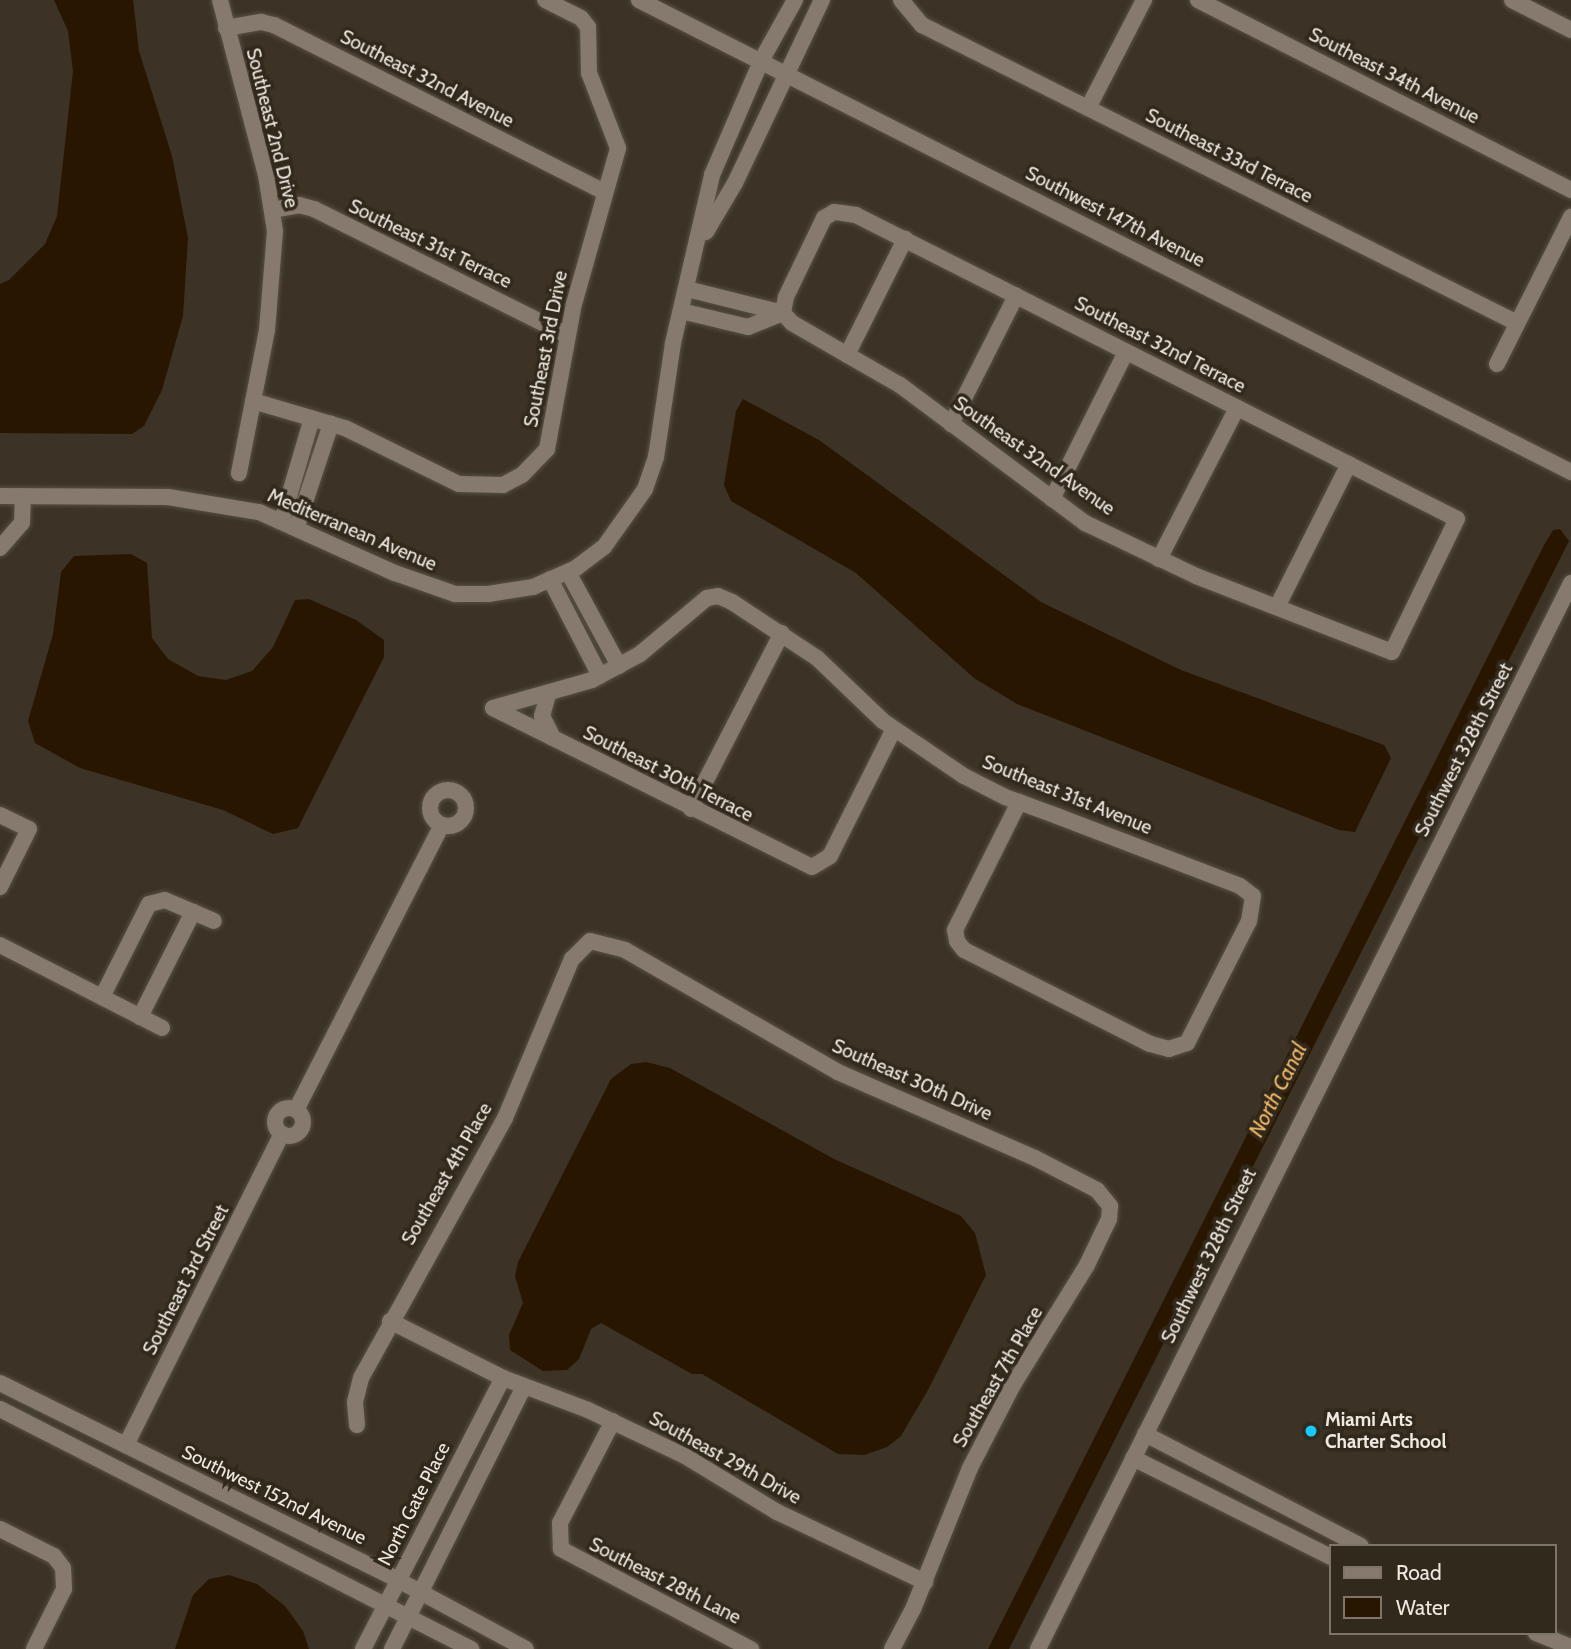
<!DOCTYPE html>
<html>
<head>
<meta charset="utf-8">
<style>
	body { margin:0 }
	#map { position:relative; width:1571px; height:1649px; overflow:hidden; background:#3c3326; font-family:Cabin,sans-serif }
	div>[style] { position:absolute }
	.water>* { inset:0; background:#281600 }
	.roads { filter:drop-shadow(0 0 2px #585045) drop-shadow(0 0 2px #585045) }
	.minor>* { height:16px; margin:-8px; padding:0 8px; transform-origin:8px; border-radius:8px; background:#857a6d }
	.minor>.ring { margin:-8px; padding:0; box-sizing:content-box; background:none; border:16px solid #857a6d; border-radius:50% }
	.dots>* { width:19px; height:19px; translate:-50% -50%; box-sizing:border-box; border:4px solid #32291d; border-radius:50% }
	span { translate:-50% -50%; white-space:nowrap; text-align:center; line-height:1.15; -webkit-text-stroke:7px #32291d; paint-order:stroke }
	.street-label { font-size:19px; color:#eee8e0 }
	.poi-label { font-size:19px; color:#eee8e0; font-weight:700 }
	.left { translate:0 -50%; text-align:left }
	.water-label { font-size:21px; color:#f0b868; font-style:italic }
	.legend { position:absolute; left:1329px; top:1544px; width:228px; height:91px; box-sizing:border-box; background:#32291d; border:2px solid #7d756b; margin:0; padding:9px 12px; list-style:none; font-size:21px; color:#eee8e0 }
	.legend li { display:flex; align-items:center; gap:14px; height:35px }
	.legend b { width:35px; border:2px solid #7d756b }
</style>
</head>
<body>
<div id="map">
	<div class="water">
		<div style="clip-path:polygon(54px 0,133px 0,139px 51px,172px 156px,188px 238px,183px 316px,162px 390px,144px 426px,132px 434px,0 433px,0 284px,9px 280px,45px 244px,57px 216px,73px 71px,68px 31px)"></div>
		<div style="clip-path:polygon(743px 399px,819px 440px,1041px 602px,1181px 670px,1384px 745px,1391px 758px,1355px 832px,1339px 830px,1017px 704px,974px 678px,856px 573px,731px 501px,724px 485px,736px 411px)"></div>
		<div style="clip-path:polygon(1560px 529px,1569px 541px,1009px 1649px,988px 1649px,1543px 547px,1553px 530px)"></div>
		<div style="clip-path:polygon(131px 554px,147px 563px,152px 638px,168px 659px,198px 676px,226px 680px,252px 671px,273px 647px,295px 600px,309px 599px,356px 620px,384px 640px,384px 657px,298px 828px,273px 834px,223px 810px,80px 768px,35px 743px,28px 721px,53px 634px,61px 572px,74px 556px)"></div>
		<div style="clip-path:polygon(646px 1062px,670px 1068px,834px 1159px,961px 1216px,975px 1233px,986px 1275px,928px 1390px,901px 1436px,887px 1447px,864px 1455px,838px 1454px,702px 1374px,692px 1374px,601px 1323px,591px 1329px,579px 1359px,567px 1370px,543px 1371px,510px 1350px,509px 1335px,523px 1303px,515px 1276px,518px 1262px,611px 1079px,631px 1064px)"></div>
		<div style="clip-path:polygon(229px 1575px,257px 1584px,285px 1606px,303px 1631px,309px 1649px,175px 1649px,193px 1595px,209px 1579px)"></div>
	</div>
	<div class="roads">
		<div class="minor">
			<div style="left:220px;top:0;width:181px;rotate:75.3deg"></div>
			<div style="left:266px;top:175px;width:57px;rotate:80.9deg"></div>
			<div style="left:275px;top:231px;width:99px;rotate:94.6deg"></div>
			<div style="left:267px;top:330px;width:146px;rotate:101.1deg"></div>
			<div style="left:639px;top:0;width:1045px;rotate:26.86deg"></div>
			<div style="left:901px;top:0;width:33px;rotate:50deg"></div>
			<div style="left:922px;top:25px;width:665px;rotate:26.6deg"></div>
			<div style="left:1198px;top:0;width:419px;rotate:27deg"></div>
			<div style="left:1512px;top:0;width:66px;rotate:27deg"></div>
			<div style="left:226px;top:28px;width:36px;rotate:-10deg"></div>
			<div style="left:261px;top:22px;width:13px;rotate:13deg"></div>
			<div style="left:274px;top:25px;width:370px;rotate:26.8deg"></div>
			<div style="left:1088px;top:108px;width:122px;rotate:-62.6deg"></div>
			<div style="left:272px;top:210px;width:27px;rotate:-10deg"></div>
			<div style="left:299px;top:205px;width:16px;rotate:15deg"></div>
			<div style="left:314px;top:209px;width:283px;rotate:26.5deg"></div>
			<div style="left:706px;top:232px;width:57px;rotate:-59.4deg"></div>
			<div style="left:735px;top:183px;width:203px;rotate:-64.6deg"></div>
			<div style="left:687px;top:289px;width:99px;rotate:14deg"></div>
			<div style="left:783px;top:313px;width:13px;rotate:48deg"></div>
			<div style="left:792px;top:323px;width:125px;rotate:29.9deg"></div>
			<div style="left:900px;top:385px;width:231px;rotate:36.7deg"></div>
			<div style="left:1085px;top:523px;width:123px;rotate:25.5deg"></div>
			<div style="left:1196px;top:576px;width:210px;rotate:21.2deg"></div>
			<div style="left:1392px;top:652px;width:148px;rotate:-64deg"></div>
			<div style="left:1457px;top:519px;width:674px;rotate:-153.17deg"></div>
			<div style="left:856px;top:215px;width:22px;rotate:-172deg"></div>
			<div style="left:834px;top:212px;width:12px;rotate:149deg"></div>
			<div style="left:824px;top:218px;width:88px;rotate:115.7deg"></div>
			<div style="left:786px;top:297px;width:16px;rotate:101deg"></div>
			<div style="left:681px;top:311px;width:69px;rotate:13.4deg"></div>
			<div style="left:748px;top:327px;width:38px;rotate:-22deg"></div>
			<div style="left:847px;top:355px;width:130px;rotate:-63.4deg"></div>
			<div style="left:1497px;top:364px;width:165px;rotate:-63.3deg"></div>
			<div style="left:253px;top:401px;width:96px;rotate:16.4deg"></div>
			<div style="left:345px;top:428px;width:127px;rotate:26.2deg"></div>
			<div style="left:459px;top:484px;width:44px;rotate:1.3deg"></div>
			<div style="left:503px;top:485px;width:21px;rotate:-28deg"></div>
			<div style="left:522px;top:475px;width:36px;rotate:-46deg"></div>
			<div style="left:547px;top:449px;width:147px;rotate:-79.5deg"></div>
			<div style="left:574px;top:304px;width:162px;rotate:-74.2deg"></div>
			<div style="left:618px;top:148px;width:80px;rotate:-111.1deg"></div>
			<div style="left:589px;top:73px;width:46px;rotate:-91.2deg"></div>
			<div style="left:588px;top:27px;width:11px;rotate:-128deg"></div>
			<div style="left:581px;top:18px;width:40px;rotate:-153.4deg"></div>
			<div style="left:951px;top:424px;width:144px;rotate:-63.1deg"></div>
			<div style="left:0;top:496px;width:168px;rotate:0.3deg"></div>
			<div style="left:168px;top:497px;width:92px;rotate:9.4deg"></div>
			<div style="left:259px;top:512px;width:149px;rotate:24.2deg"></div>
			<div style="left:395px;top:573px;width:64px;rotate:19.3deg"></div>
			<div style="left:455px;top:594px;width:33px"></div>
			<div style="left:488px;top:594px;width:46px;rotate:-8.8deg"></div>
			<div style="left:533px;top:587px;width:47px;rotate:-23.8deg"></div>
			<div style="left:576px;top:568px;width:35px;rotate:-37deg"></div>
			<div style="left:604px;top:547px;width:71px;rotate:-54.7deg"></div>
			<div style="left:645px;top:489px;width:34px;rotate:-71deg"></div>
			<div style="left:656px;top:457px;width:115px;rotate:-81.5deg"></div>
			<div style="left:673px;top:343px;width:172px;rotate:-76.9deg"></div>
			<div style="left:712px;top:175px;width:124px;rotate:-66.7deg"></div>
			<div style="left:761px;top:61px;width:70px;rotate:-60.9deg"></div>
			<div style="left:1052px;top:499px;width:165px;rotate:-63.3deg"></div>
			<div style="left:282px;top:520px;width:106px;rotate:-73.6deg"></div>
			<div style="left:297px;top:526px;width:108px;rotate:-71.6deg"></div>
			<div style="left:0;top:548px;width:33px;rotate:-49deg"></div>
			<div style="left:22px;top:523px;width:27px;rotate:-88deg"></div>
			<div style="left:1159px;top:559px;width:170px;rotate:-62.7deg"></div>
			<div style="left:568px;top:572px;width:107px;rotate:61.5deg"></div>
			<div style="left:550px;top:579px;width:109px;rotate:62.7deg"></div>
			<div style="left:1277px;top:607px;width:160px;rotate:-63.3deg"></div>
			<div style="left:548px;top:695px;width:22px;rotate:106deg"></div>
			<div style="left:542px;top:716px;width:25px;rotate:63deg"></div>
			<div style="left:493px;top:708px;width:103px;rotate:-15.8deg"></div>
			<div style="left:592px;top:680px;width:55px;rotate:-28.4deg"></div>
			<div style="left:640px;top:654px;width:87px;rotate:-39.9deg"></div>
			<div style="left:707px;top:598px;width:11px;rotate:-10deg"></div>
			<div style="left:718px;top:596px;width:15px;rotate:23deg"></div>
			<div style="left:732px;top:602px;width:102px;rotate:33.4deg"></div>
			<div style="left:817px;top:658px;width:91px;rotate:43.7deg"></div>
			<div style="left:883px;top:721px;width:98px;rotate:34.2deg"></div>
			<div style="left:964px;top:776px;width:46px;rotate:27.1deg"></div>
			<div style="left:1005px;top:797px;width:15px;rotate:20deg"></div>
			<div style="left:1019px;top:802px;width:40px;rotate:20.2deg"></div>
			<div style="left:1057px;top:816px;width:196px;rotate:20.9deg"></div>
			<div style="left:1240px;top:886px;width:16px;rotate:38deg"></div>
			<div style="left:1253px;top:896px;width:25px;rotate:99deg"></div>
			<div style="left:1249px;top:921px;width:137px;rotate:116.9deg"></div>
			<div style="left:1187px;top:1043px;width:19px;rotate:162deg"></div>
			<div style="left:1169px;top:1049px;width:20px;rotate:-165deg"></div>
			<div style="left:1150px;top:1044px;width:208px;rotate:-153.2deg"></div>
			<div style="left:964px;top:950px;width:11px;rotate:-128deg"></div>
			<div style="left:957px;top:941px;width:11px;rotate:-100deg"></div>
			<div style="left:955px;top:930px;width:143px;rotate:-63.4deg"></div>
			<div style="left:493px;top:708px;width:356px;rotate:26.5deg"></div>
			<div style="left:812px;top:867px;width:21px;rotate:-31deg"></div>
			<div style="left:830px;top:856px;width:142px;rotate:-63.3deg"></div>
			<div class="ring" style="left:430px;top:790px;width:20px;height:20px"></div>
			<div style="left:691px;top:809px;width:198px;rotate:-62.7deg"></div>
			<div style="left:0;top:815px;width:32px;rotate:26deg"></div>
			<div style="left:29px;top:829px;width:65px;rotate:116.6deg"></div>
			<div style="left:0;top:945px;width:182px;rotate:27.1deg"></div>
			<div style="left:102px;top:997px;width:104px;rotate:-63.2deg"></div>
			<div style="left:149px;top:904px;width:16px;rotate:-14deg"></div>
			<div style="left:165px;top:900px;width:53px;rotate:23.2deg"></div>
			<div style="left:140px;top:1017px;width:118px;rotate:-63.2deg"></div>
			<div class="ring" style="left:275px;top:1108px;width:12px;height:12px"></div>
			<div style="left:296px;top:1110px;width:320px;rotate:-62.9deg"></div>
			<div style="left:390px;top:1321px;width:127px;rotate:26.8deg"></div>
			<div style="left:503px;top:1378px;width:91px;rotate:20.6deg"></div>
			<div style="left:588px;top:1410px;width:107px;rotate:25.4deg"></div>
			<div style="left:685px;top:1456px;width:108px;rotate:31.3deg"></div>
			<div style="left:777px;top:1512px;width:164px;rotate:25.3deg"></div>
			<div style="left:0;top:1383px;width:444px;rotate:26.3deg"></div>
			<div style="left:398px;top:1580px;width:145px;rotate:28.3deg"></div>
			<div style="left:0;top:1409px;width:529px;rotate:27deg"></div>
			<div style="left:613px;top:1421px;width:115px;rotate:117.5deg"></div>
			<div style="left:560px;top:1523px;width:26px;rotate:88deg"></div>
			<div style="left:561px;top:1549px;width:215px;rotate:27.8deg"></div>
			<div style="left:357px;top:1425px;width:23px;rotate:-95deg"></div>
			<div style="left:355px;top:1402px;width:25px;rotate:-76deg"></div>
			<div style="left:361px;top:1378px;width:297px;rotate:-61deg"></div>
			<div style="left:505px;top:1118px;width:173px;rotate:-67.2deg"></div>
			<div style="left:572px;top:959px;width:25px;rotate:-45deg"></div>
			<div style="left:590px;top:941px;width:36px;rotate:14deg"></div>
			<div style="left:625px;top:950px;width:245px;rotate:29.8deg"></div>
			<div style="left:838px;top:1072px;width:215px;rotate:23.6deg"></div>
			<div style="left:1035px;top:1158px;width:70px;rotate:27.3deg"></div>
			<div style="left:1097px;top:1190px;width:21px;rotate:51deg"></div>
			<div style="left:1110px;top:1206px;width:13px;rotate:94deg"></div>
			<div style="left:1109px;top:1219px;width:51px;rotate:115.6deg"></div>
			<div style="left:1087px;top:1265px;width:141px;rotate:121.7deg"></div>
			<div style="left:1013px;top:1385px;width:93px;rotate:117.4deg"></div>
			<div style="left:970px;top:1468px;width:152px;rotate:112deg"></div>
			<div style="left:913px;top:1609px;width:45px;rotate:117.7deg"></div>
			<div style="left:1145px;top:1434px;width:243px;rotate:27.4deg"></div>
			<div style="left:126px;top:1445px;width:348px;rotate:-63.4deg"></div>
			<div style="left:1133px;top:1458px;width:221px;rotate:26.6deg"></div>
			<div style="left:0;top:1529px;width:60px;rotate:26.6deg"></div>
			<div style="left:54px;top:1556px;width:15px;rotate:53deg"></div>
			<div style="left:63px;top:1568px;width:21px;rotate:87deg"></div>
			<div style="left:64px;top:1589px;width:67px;rotate:116.6deg"></div>
			<div style="left:1536px;top:1633px;width:38px;rotate:22deg"></div>
			<div style="left:363px;top:1649px;width:305px;rotate:-62.7deg"></div>
			<div style="left:392px;top:1649px;width:293px;rotate:-63.3deg"></div>
			<div style="left:1038px;top:1649px;width:1192px;rotate:-63.43deg"></div>
		</div>
	</div>
	<div class="dots">
		<div style="left:1311px;top:1431px;background:#17cafb"></div>
	</div>
	<div class="street-label">
		<span style="left:1394px;top:76px;rotate:27deg">Southeast 34th Avenue</span>
		<span style="left:427px;top:79px;rotate:27deg">Southeast 32nd Avenue</span>
		<span style="left:272px;top:128px;rotate:76deg">Southeast 2nd Drive</span>
		<span style="left:1229px;top:156px;rotate:27deg">Southeast 33rd Terrace</span>
		<span style="left:1115px;top:217px;rotate:27deg">Southwest 147th Avenue</span>
		<span style="left:430px;top:244px;rotate:26deg">Southeast 31st Terrace</span>
		<span style="left:1160px;top:345px;rotate:27deg">Southeast 32nd Terrace</span>
		<span style="left:546px;top:349px;rotate:-79deg">Southeast 3rd Drive</span>
		<span style="left:1034px;top:456px;rotate:35deg">Southeast 32nd Avenue</span>
		<span style="left:352px;top:530px;rotate:23deg">Mediterranean Avenue</span>
		<span style="left:1464px;top:750px;rotate:-63deg">Southwest 328th Street</span>
		<span style="left:668px;top:774px;rotate:27deg">Southeast 30th Terrace</span>
		<span style="left:1067px;top:795px;rotate:22deg">Southeast 31st Avenue</span>
		<span style="left:912px;top:1080px;rotate:24deg">Southeast 30th Drive</span>
		<span style="left:447px;top:1174px;rotate:-60deg">Southeast 4th Place</span>
		<span style="left:1209px;top:1256px;rotate:-64deg">Southwest 328th Street</span>
		<span style="left:186px;top:1280px;rotate:-63deg">Southeast 3rd Street</span>
		<span style="left:998px;top:1377px;rotate:-60deg">Southeast 7th Place</span>
		<span style="left:725px;top:1458px;rotate:29deg">Southeast 29th Drive</span>
		<span style="left:274px;top:1495px;rotate:26deg">Southwest 152nd Avenue</span>
		<span style="left:414px;top:1504px;rotate:-63deg">North Gate Place</span>
		<span style="left:665px;top:1581px;rotate:27deg">Southeast 28th Lane</span>
	</div>
	<div class="poi-label">
		<span class="left" style="left:1325px;top:1431px">Miami Arts<br>Charter School</span>
	</div>
	<div class="water-label">
		<span style="left:1278px;top:1090px;rotate:-63deg">North Canal</span>
	</div>
	<ul class="legend">
	<li><b style="height:9px;background:#857a6d"></b>Road</li>
	<li><b style="height:19px;background:#281600"></b>Water</li>
	</ul>
</div>
</body>
</html>
